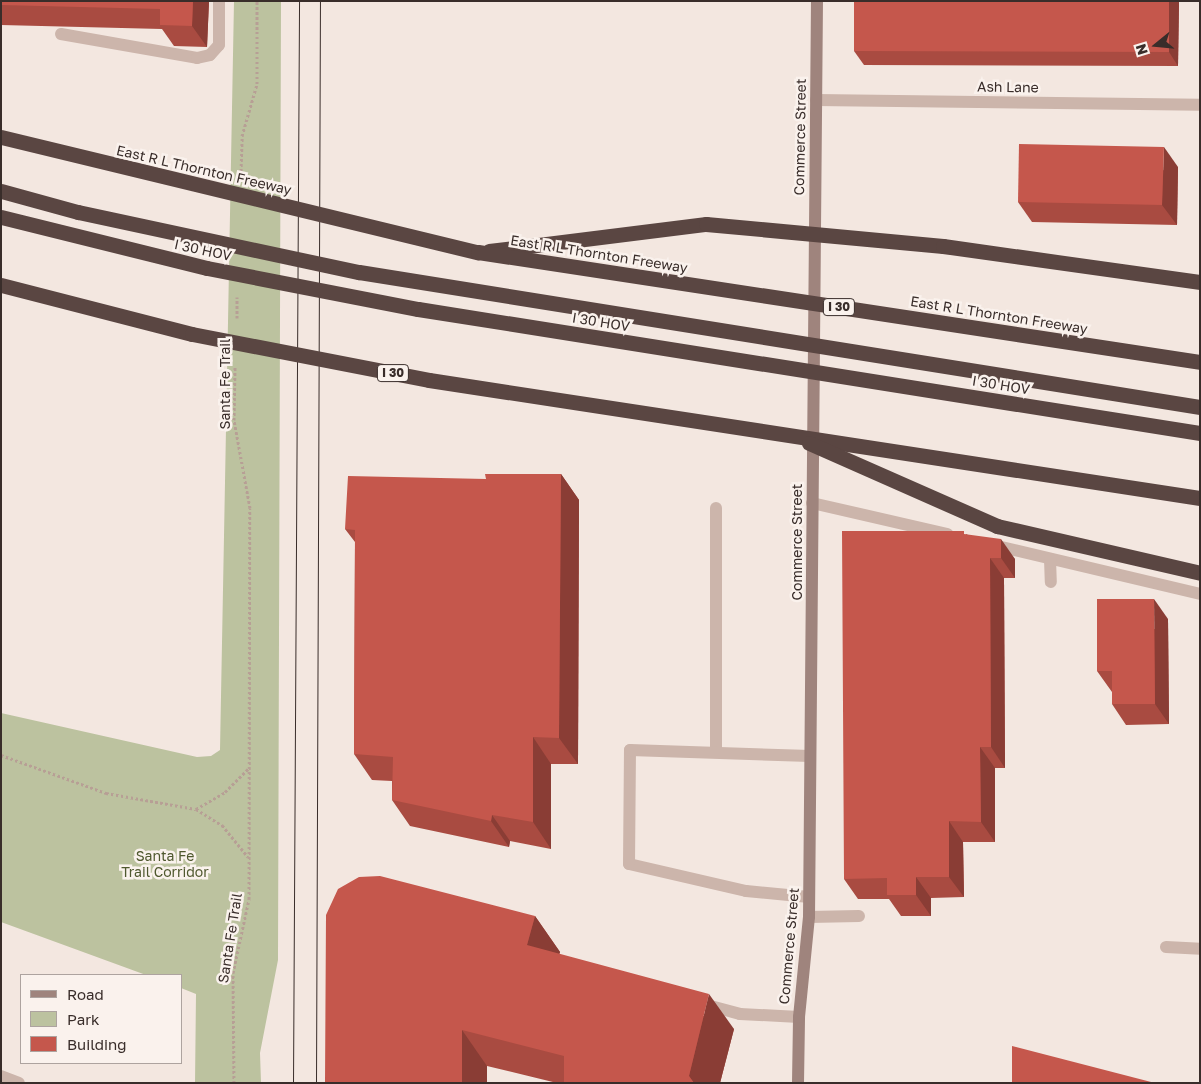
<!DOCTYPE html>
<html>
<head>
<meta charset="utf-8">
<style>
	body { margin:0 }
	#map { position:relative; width:1201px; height:1084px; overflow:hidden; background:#f3e7e0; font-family:"Golos Text",sans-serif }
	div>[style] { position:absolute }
	.green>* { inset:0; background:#bcc29f }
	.path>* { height:3px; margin-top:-1.5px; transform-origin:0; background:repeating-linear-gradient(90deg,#b79f95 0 2.5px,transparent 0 5px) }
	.lane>* { height:12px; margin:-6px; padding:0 6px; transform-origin:6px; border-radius:6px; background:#ccb5ab }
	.street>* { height:12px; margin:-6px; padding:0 6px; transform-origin:6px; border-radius:6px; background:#ccb5ab }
	.secondary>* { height:12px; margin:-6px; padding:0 6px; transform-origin:6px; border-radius:6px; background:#9f847d }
	.highway>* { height:15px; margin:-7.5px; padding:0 7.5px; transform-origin:7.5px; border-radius:7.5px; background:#5a4642 }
	.tram>* { height:1px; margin:-0.5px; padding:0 0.5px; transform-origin:0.5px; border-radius:0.5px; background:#392d2a }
	.highway-bridge>* { height:15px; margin:-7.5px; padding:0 7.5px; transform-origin:7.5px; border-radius:7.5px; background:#5a4642 }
	.wall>* { inset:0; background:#a94b41 }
	.shaded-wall>* { inset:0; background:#8a3d35 }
	.building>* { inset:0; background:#c5574c }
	span { translate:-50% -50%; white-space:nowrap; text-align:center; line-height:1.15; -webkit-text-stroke:5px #faf2ed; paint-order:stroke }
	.shield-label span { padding:1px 4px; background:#faf2ed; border:1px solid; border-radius:4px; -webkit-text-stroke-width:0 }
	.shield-label { font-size:12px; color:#392d2a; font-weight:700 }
	.street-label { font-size:14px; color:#392d2a }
	.park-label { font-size:14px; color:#4f582e }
	.frame { position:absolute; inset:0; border:2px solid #392d2a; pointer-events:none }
	.legend { position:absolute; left:20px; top:974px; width:162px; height:90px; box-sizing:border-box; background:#faf2ed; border:1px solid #ada39f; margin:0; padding:6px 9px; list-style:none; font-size:15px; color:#392d2a }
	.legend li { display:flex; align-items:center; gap:10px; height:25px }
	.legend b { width:25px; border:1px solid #ada39f }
	.north { position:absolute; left:1131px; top:20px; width:50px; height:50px; -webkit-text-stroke:4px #faf2ed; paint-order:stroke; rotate:253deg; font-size:14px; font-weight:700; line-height:20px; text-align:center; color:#392d2a }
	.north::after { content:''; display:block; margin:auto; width:18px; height:22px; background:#392d2a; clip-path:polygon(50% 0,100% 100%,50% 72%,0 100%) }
</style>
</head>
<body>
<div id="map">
	<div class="green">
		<div style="clip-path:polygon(234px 1px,281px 1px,278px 960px,260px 1053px,261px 1083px,195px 1083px,196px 994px,181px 988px,181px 975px,146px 975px,1px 922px,1px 713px,197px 757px,211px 756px,220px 750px)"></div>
	</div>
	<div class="path">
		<div style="left:241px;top:171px;width:35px;rotate:-88deg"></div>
		<div style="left:242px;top:136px;width:54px;rotate:-73.9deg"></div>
		<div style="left:257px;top:84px;width:83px;rotate:-90deg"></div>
		<div style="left:237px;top:318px;width:21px;rotate:-90deg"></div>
		<div style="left:1px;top:755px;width:112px;rotate:19.9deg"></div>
		<div style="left:106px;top:793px;width:91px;rotate:10.1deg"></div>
		<div style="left:196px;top:809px;width:31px;rotate:32deg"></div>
		<div style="left:222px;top:825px;width:41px;rotate:50.9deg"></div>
		<div style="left:196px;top:809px;width:34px;rotate:-30deg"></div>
		<div style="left:225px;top:792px;width:33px;rotate:-45deg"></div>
		<div style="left:234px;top:1083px;width:110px;rotate:-90.5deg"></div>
		<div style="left:233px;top:973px;width:76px;rotate:-77.8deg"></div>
		<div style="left:249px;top:899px;width:391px;rotate:-89.9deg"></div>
		<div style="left:250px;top:508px;width:89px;rotate:-100.3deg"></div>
		<div style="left:234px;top:420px;width:53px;rotate:-88.9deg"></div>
	</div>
	<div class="lane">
		<div style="left:61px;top:34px;width:138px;rotate:10deg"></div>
		<div style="left:197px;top:58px;width:13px;rotate:-13deg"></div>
		<div style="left:210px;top:55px;width:13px;rotate:-48deg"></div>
		<div style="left:219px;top:45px;width:44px;rotate:-90deg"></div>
		<div style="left:812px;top:503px;width:139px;rotate:12.9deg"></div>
		<div style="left:993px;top:545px;width:213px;rotate:13.3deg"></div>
		<div style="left:1050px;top:559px;width:23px;rotate:88deg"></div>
		<div style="left:716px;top:752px;width:244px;rotate:-90deg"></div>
		<div style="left:809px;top:897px;width:63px;rotate:-174.6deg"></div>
		<div style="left:746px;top:891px;width:120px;rotate:-167deg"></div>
		<div style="left:629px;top:864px;width:114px;rotate:-89.5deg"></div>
		<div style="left:630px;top:750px;width:180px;rotate:1.9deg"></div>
		<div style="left:809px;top:917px;width:50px;rotate:-1.1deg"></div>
		<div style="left:1166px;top:947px;width:34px;rotate:3deg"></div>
		<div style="left:703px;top:1004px;width:38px;rotate:15deg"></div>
		<div style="left:740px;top:1014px;width:59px;rotate:2.9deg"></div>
		<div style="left:1px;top:1076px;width:19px;rotate:21deg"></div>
	</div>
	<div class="street">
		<div style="left:816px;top:100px;width:384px;rotate:0.7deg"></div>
	</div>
	<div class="secondary">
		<div style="left:798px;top:1083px;width:66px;rotate:-89.1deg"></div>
		<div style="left:799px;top:1017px;width:100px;rotate:-84.3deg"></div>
		<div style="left:809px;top:917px;width:916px;rotate:-89.5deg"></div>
	</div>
	<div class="highway">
		<div style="left:489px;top:251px;width:219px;rotate:-7.1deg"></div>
		<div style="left:997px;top:526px;width:208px;rotate:13deg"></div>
	</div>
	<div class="tram">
		<div style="left:293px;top:1083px;width:1082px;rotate:-89.68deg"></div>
		<div style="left:316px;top:1083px;width:1082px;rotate:-89.79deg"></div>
	</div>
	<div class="highway-bridge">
		<div style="left:1px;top:137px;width:491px;rotate:13.6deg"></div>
		<div style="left:478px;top:252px;width:730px;rotate:8.66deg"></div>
		<div style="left:1px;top:191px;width:80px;rotate:15.3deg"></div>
		<div style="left:78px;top:212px;width:287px;rotate:12.1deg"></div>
		<div style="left:359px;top:272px;width:852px;rotate:9.12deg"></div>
		<div style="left:1px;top:217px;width:212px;rotate:13.9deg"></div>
		<div style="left:207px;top:268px;width:215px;rotate:11deg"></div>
		<div style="left:418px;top:309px;width:792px;rotate:9.01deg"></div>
		<div style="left:706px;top:224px;width:238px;rotate:5.3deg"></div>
		<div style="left:943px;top:246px;width:260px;rotate:8deg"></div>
		<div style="left:1px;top:285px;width:197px;rotate:14.4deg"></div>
		<div style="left:192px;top:334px;width:241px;rotate:11deg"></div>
		<div style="left:429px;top:380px;width:780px;rotate:8.7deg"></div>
		<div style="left:809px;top:443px;width:206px;rotate:23.8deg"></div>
	</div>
	<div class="wall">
		<div style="clip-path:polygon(1px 1px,209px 1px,207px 47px,174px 46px,162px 29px,1px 25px)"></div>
		<div style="clip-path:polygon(1179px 1px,1178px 66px,864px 65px,854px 51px)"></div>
		<div style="clip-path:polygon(1178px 167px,1177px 225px,1032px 222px,1018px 202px)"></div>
		<div style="clip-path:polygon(561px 474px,579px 500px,578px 764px,551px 764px,551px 849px,510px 841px,509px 847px,410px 826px,392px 800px,392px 781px,372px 780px,354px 754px,355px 542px,345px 529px,486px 479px)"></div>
		<div style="clip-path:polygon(966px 534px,1015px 559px,1015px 578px,1004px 578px,1005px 768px,995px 768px,995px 842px,963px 842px,964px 897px,931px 898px,931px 916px,901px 916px,889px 899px,858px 899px,844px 879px)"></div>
		<div style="clip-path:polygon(1168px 619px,1169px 724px,1126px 725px,1112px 704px,1112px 692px,1097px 671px)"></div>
		<div style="clip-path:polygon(535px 916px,560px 952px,559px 954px,734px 1029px,720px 1083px,557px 1083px,487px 1066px,487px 1083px,325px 1083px)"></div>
	</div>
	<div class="shaded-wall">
		<div style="clip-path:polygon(193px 1px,209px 1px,207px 47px,192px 26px)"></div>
		<div style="clip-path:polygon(1169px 1px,1179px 1px,1178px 66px,1169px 52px)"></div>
		<div style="clip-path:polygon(1164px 147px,1178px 167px,1177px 225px,1162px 205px)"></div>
		<div style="clip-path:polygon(561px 474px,579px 500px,578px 764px,559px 738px)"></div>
		<div style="clip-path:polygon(1001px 539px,1015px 559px,1015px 578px,1001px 558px)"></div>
		<div style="clip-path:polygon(990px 558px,1004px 578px,1005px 768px,991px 747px)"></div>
		<div style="clip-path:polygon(1154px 599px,1168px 619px,1169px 724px,1155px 704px)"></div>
		<div style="clip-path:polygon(533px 737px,551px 764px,551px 849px,533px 822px)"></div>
		<div style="clip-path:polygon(980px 747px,995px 768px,995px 842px,981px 822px)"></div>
		<div style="clip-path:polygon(492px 815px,510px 841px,509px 847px,491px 821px)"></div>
		<div style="clip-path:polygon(949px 821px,963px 842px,964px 897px,949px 877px)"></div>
		<div style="clip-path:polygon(916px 877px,931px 898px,931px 916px,916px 895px)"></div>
		<div style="clip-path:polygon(535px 916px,560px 952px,551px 981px,527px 945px)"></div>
		<div style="clip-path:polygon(709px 994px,734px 1029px,720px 1083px,694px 1083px,689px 1076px)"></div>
		<div style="clip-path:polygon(462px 1030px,487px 1066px,487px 1083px,462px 1083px)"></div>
	</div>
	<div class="building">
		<div style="clip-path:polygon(1px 1px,193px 1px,192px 26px,160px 25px,160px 9px,1px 5px)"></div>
		<div style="clip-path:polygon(854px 1px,1169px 1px,1169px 52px,854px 51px)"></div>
		<div style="clip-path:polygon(1019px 144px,1164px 147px,1162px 205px,1018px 202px)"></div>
		<div style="clip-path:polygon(485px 474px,561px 474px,559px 738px,533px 737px,533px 822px,492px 815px,491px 821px,392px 800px,393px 757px,354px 754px,355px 530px,345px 529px,348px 476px,486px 479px)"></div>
		<div style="clip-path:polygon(842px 531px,964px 531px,964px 534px,1001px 539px,1001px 558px,990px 558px,991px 747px,980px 747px,981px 822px,949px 821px,949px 877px,916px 877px,916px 895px,887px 895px,887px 878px,844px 879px)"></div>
		<div style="clip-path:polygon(1097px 599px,1154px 599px,1155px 704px,1112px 704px,1112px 671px,1097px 671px)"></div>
		<div style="clip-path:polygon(380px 876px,535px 916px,527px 945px,709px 994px,689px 1076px,694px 1083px,564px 1083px,564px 1056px,462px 1030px,462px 1083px,325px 1083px,326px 915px,338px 889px,359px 877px)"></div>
		<div style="clip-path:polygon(1012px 1046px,1155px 1083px,1012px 1083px)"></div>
	</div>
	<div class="shield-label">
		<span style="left:839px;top:307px">I 30</span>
		<span style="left:393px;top:373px">I 30</span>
	</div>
	<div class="street-label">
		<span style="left:1008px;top:87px;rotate:1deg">Ash Lane</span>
		<span style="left:800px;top:137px;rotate:-89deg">Commerce Street</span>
		<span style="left:204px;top:170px;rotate:13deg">East R L Thornton Freeway</span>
		<span style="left:203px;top:250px;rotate:12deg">I 30 HOV</span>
		<span style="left:599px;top:254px;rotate:9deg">East R L Thornton Freeway</span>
		<span style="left:999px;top:315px;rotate:9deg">East R L Thornton Freeway</span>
		<span style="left:601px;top:322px;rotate:9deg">I 30 HOV</span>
		<span style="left:225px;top:384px;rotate:-90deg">Santa Fe Trail</span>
		<span style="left:1001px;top:385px;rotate:9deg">I 30 HOV</span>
		<span style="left:797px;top:542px;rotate:-90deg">Commerce Street</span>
		<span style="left:230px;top:938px;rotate:-81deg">Santa Fe Trail</span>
		<span style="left:789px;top:946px;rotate:-85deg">Commerce Street</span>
	</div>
	<div class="park-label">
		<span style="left:165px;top:864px">Santa Fe<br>Trail Corridor</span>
	</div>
	<div class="frame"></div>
	<ul class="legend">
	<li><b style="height:6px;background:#9f847d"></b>Road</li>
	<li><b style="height:14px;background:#bcc29f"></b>Park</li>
	<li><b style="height:14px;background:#c5574c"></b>Building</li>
	</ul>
	<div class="north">N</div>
</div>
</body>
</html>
